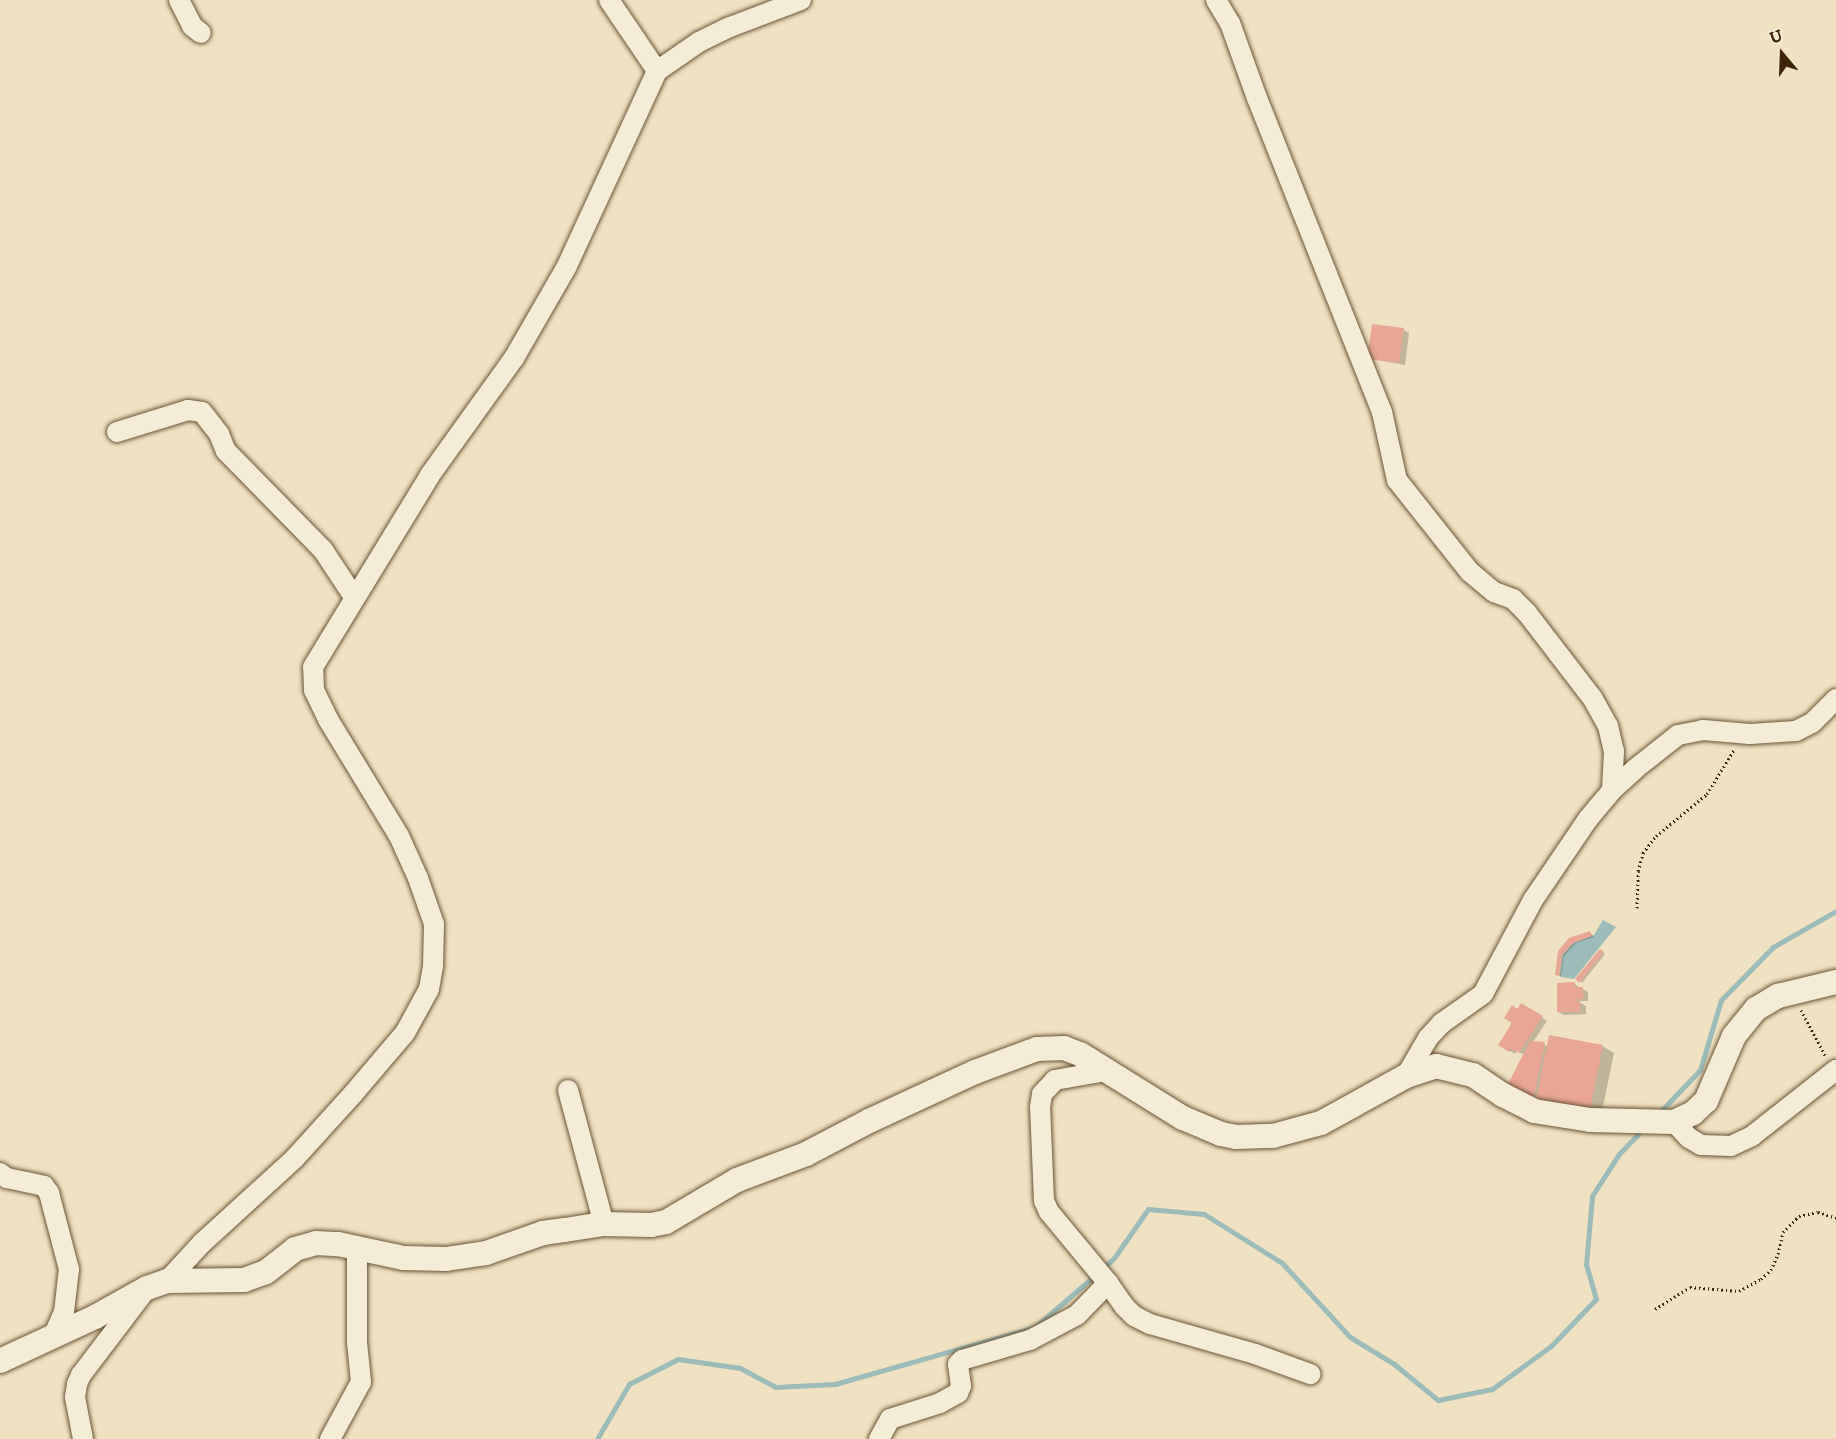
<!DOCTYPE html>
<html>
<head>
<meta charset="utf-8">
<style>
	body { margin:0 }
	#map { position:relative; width:1836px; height:1439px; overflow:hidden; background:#f0e2c0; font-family:"IM FELL DW Pica",serif }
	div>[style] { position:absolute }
	.water>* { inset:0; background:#9bbcb9 }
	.shadow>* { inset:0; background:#0003 }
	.stream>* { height:5px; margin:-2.5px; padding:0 2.5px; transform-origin:2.5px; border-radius:2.5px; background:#9bbcb9 }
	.building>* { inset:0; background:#e8a693 }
	.path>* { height:3px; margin-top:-1.5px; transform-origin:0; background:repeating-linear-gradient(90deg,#3f2505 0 1.5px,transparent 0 4.5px) }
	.roads { filter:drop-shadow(0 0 2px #6b5434) drop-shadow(0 0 2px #6b5434) }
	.minor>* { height:20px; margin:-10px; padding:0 10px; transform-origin:10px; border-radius:10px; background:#f5ecd6 }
	.tertiary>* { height:24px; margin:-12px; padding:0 12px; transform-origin:12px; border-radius:12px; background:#f5ecd6 }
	span { translate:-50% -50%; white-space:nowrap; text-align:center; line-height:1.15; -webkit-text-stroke:4.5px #f5ecd6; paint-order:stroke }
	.north { position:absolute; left:1752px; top:24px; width:60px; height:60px; -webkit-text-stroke:4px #f5ecd6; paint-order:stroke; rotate:341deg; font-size:16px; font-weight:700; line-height:24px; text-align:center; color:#3f2505 }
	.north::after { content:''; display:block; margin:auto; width:21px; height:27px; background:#3f2505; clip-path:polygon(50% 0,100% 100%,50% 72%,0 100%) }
</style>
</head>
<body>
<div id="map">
	<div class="water">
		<div style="clip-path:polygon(1603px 920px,1616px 927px,1574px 979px,1560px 977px,1563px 955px,1574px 943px,1594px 935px)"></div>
	</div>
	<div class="shadow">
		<div style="clip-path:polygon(1404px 330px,1409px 333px,1405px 365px,1368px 358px)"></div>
		<div style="clip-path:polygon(1590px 932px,1594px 937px,1576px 943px,1564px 956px,1561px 976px,1559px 976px,1559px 952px,1570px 940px)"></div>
		<div style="clip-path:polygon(1600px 951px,1605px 954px,1582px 983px,1580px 981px)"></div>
		<div style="clip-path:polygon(1574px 984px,1588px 992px,1588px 1001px,1577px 1001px,1586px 1006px,1586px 1014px,1564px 1015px,1558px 1012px)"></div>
		<div style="clip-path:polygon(1521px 1005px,1547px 1021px,1533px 1042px,1548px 1046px,1602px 1046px,1614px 1053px,1600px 1121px,1538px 1097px,1512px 1092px,1525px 1055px,1517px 1051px,1515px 1054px,1500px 1045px)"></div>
	</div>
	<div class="stream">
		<div style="left:1659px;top:1113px;width:59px;rotate:-46.4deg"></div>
		<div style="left:1700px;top:1070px;width:73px;rotate:-73.3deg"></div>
		<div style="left:1721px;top:1000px;width:74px;rotate:-45.5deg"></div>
		<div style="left:1773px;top:947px;width:73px;rotate:-29.7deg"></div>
		<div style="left:1102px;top:1269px;width:16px;rotate:-43deg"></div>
		<div style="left:1114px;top:1258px;width:60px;rotate:-55.2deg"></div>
		<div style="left:1148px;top:1209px;width:56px;rotate:5.1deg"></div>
		<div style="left:1204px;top:1214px;width:92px;rotate:32.1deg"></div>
		<div style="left:1282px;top:1263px;width:100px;rotate:47.4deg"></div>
		<div style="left:1350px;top:1337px;width:52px;rotate:31.5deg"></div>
		<div style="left:1394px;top:1364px;width:57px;rotate:39.3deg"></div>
		<div style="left:1438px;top:1400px;width:55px;rotate:-11.5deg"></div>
		<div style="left:1492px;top:1389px;width:73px;rotate:-36.1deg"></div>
		<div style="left:1551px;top:1346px;width:65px;rotate:-46.2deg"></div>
		<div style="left:1596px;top:1299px;width:35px;rotate:-106deg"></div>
		<div style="left:1586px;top:1265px;width:69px;rotate:-85deg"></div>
		<div style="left:1592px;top:1196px;width:50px;rotate:-57.3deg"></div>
		<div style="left:1619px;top:1154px;width:36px;rotate:-46deg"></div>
		<div style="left:597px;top:1439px;width:64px;rotate:-59.8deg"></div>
		<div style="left:629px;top:1384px;width:55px;rotate:-27deg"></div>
		<div style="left:678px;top:1359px;width:63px;rotate:8.3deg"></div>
		<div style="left:740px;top:1368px;width:40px;rotate:28deg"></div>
		<div style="left:775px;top:1387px;width:60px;rotate:-2.9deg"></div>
		<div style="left:835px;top:1384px;width:208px;rotate:-15.9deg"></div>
		<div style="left:1035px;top:1327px;width:79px;rotate:-40.9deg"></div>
	</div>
	<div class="building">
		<div style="clip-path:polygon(1372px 324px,1404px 328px,1399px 363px,1367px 359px)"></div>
		<div style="clip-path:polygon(1590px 931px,1592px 936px,1573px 943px,1562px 954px,1559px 976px,1555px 975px,1558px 951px,1569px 938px)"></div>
		<div style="clip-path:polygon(1600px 949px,1604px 952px,1579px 983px,1575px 979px)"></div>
		<div style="clip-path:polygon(1575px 982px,1575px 987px,1583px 987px,1583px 999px,1576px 999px,1576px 1001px,1580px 1001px,1581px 1012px,1557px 1012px,1557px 983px)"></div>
		<div style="clip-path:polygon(1521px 1003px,1543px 1016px,1519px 1053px,1511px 1049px,1509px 1052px,1498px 1045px,1512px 1023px,1504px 1018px,1512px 1005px,1517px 1009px)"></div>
		<div style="clip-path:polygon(1549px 1035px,1603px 1045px,1589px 1115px,1535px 1105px)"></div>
		<div style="clip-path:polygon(1530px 1041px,1545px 1042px,1534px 1096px,1505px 1090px)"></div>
	</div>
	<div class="path">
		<div style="left:1637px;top:908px;width:37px;rotate:-88deg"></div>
		<div style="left:1638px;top:871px;width:19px;rotate:-74deg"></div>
		<div style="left:1643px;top:853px;width:21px;rotate:-53deg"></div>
		<div style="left:1656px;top:836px;width:66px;rotate:-39.5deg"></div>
		<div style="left:1707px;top:794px;width:52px;rotate:-58.5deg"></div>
		<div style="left:1801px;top:1010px;width:53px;rotate:62deg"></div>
		<div style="left:1655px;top:1309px;width:41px;rotate:-32.2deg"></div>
		<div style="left:1690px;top:1287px;width:49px;rotate:4.7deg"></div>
		<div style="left:1739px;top:1291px;width:25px;rotate:-29deg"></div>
		<div style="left:1761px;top:1279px;width:13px;rotate:-42deg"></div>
		<div style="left:1771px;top:1270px;width:17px;rotate:-66deg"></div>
		<div style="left:1778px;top:1254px;width:23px;rotate:-77deg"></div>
		<div style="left:1783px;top:1232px;width:23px;rotate:-45deg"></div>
		<div style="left:1799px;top:1216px;width:19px;rotate:-12deg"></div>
		<div style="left:1818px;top:1212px;width:19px;rotate:18deg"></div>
	</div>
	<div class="roads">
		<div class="minor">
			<div style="left:179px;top:0;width:29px;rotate:63deg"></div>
			<div style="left:192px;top:26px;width:11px;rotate:38deg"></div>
			<div style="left:609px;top:0;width:86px;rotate:55.9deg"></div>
			<div style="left:1216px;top:0;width:27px;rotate:59deg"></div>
			<div style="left:1230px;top:23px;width:80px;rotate:70.2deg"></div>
			<div style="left:1257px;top:98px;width:338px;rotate:68.3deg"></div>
			<div style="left:1382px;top:412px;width:70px;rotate:77.6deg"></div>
			<div style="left:1397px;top:480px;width:117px;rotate:51.6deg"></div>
			<div style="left:1470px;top:572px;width:31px;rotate:40deg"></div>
			<div style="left:1494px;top:592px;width:20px;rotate:20deg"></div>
			<div style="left:1513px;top:599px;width:20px;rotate:45deg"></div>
			<div style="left:1527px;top:613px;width:108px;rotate:52.5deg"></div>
			<div style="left:1593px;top:699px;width:31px;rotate:61deg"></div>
			<div style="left:1608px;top:726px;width:26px;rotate:77deg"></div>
			<div style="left:1614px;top:751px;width:39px;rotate:93deg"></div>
			<div style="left:117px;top:432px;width:74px;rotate:-17.2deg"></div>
			<div style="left:188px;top:410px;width:14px;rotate:8deg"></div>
			<div style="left:202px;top:412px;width:28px;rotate:52deg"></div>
			<div style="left:219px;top:434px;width:18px;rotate:68deg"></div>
			<div style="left:226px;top:451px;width:139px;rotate:45.6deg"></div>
			<div style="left:323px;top:550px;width:56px;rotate:56.6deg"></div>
			<div style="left:1406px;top:1076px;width:44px;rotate:-59.9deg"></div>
			<div style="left:1428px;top:1038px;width:21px;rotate:-47deg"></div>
			<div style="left:1442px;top:1023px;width:50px;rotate:-35.3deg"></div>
			<div style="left:1483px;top:994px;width:106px;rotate:-62deg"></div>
			<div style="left:1533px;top:900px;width:98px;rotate:-55.8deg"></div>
			<div style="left:1588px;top:819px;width:38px;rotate:-50deg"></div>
			<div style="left:1612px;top:790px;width:31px;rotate:-42deg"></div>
			<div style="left:1635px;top:769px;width:55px;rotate:-38.3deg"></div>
			<div style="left:1678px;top:735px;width:25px;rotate:-11deg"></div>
			<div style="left:1703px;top:730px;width:47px;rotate:4.9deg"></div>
			<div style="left:1750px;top:734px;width:46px;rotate:-3.7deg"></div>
			<div style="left:1796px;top:731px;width:18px;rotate:-27deg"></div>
			<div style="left:1812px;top:723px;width:34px;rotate:-45deg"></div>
			<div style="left:568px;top:1090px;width:139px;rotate:75deg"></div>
			<div style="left:1674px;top:1122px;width:22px;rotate:47deg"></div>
			<div style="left:1689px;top:1138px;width:14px;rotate:30deg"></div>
			<div style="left:1701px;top:1145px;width:30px;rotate:2deg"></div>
			<div style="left:1731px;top:1146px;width:23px;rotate:-25deg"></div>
			<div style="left:1752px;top:1136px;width:107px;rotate:-38.2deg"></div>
			<div style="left:0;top:1173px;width:9px;rotate:36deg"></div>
			<div style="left:7px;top:1178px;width:38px;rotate:12deg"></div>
			<div style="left:44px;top:1186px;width:9px;rotate:54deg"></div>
			<div style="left:49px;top:1193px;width:79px;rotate:75.3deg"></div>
			<div style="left:69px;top:1269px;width:43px;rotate:96.6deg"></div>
			<div style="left:64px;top:1312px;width:27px;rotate:114deg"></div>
			<div style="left:167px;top:1281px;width:52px;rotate:-47.4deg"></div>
			<div style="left:202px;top:1243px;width:126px;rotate:-42.4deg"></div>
			<div style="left:295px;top:1158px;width:86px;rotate:-47.8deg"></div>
			<div style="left:353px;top:1094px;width:80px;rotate:-49.6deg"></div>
			<div style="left:405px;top:1033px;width:50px;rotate:-61.4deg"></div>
			<div style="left:429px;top:989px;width:23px;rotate:-80deg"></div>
			<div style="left:433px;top:966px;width:42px;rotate:-88.6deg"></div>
			<div style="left:434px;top:924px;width:49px;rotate:-109.2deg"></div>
			<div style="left:418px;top:878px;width:46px;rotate:-114.3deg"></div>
			<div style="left:399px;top:836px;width:137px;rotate:-121.3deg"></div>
			<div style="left:328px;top:719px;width:32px;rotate:-116deg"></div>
			<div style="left:314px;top:690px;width:23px;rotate:-92deg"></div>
			<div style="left:313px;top:667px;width:225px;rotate:-58.6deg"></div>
			<div style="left:430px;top:475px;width:144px;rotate:-54.3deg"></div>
			<div style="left:514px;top:358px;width:104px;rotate:-60deg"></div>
			<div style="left:566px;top:268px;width:217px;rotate:-65.2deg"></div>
			<div style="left:657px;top:71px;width:51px;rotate:-34.6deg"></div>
			<div style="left:699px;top:42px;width:34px;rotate:-26deg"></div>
			<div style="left:730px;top:27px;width:76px;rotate:-20.8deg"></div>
			<div style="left:1108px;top:1283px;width:28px;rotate:55deg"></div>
			<div style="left:1124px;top:1306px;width:14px;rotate:45deg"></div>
			<div style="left:1134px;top:1316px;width:18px;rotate:27deg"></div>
			<div style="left:1150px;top:1324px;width:109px;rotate:15.9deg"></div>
			<div style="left:1255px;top:1354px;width:59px;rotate:20deg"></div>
			<div style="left:83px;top:1439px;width:43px;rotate:-100.8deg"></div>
			<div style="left:75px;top:1397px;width:13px;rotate:-81deg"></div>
			<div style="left:77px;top:1384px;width:10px;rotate:-66deg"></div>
			<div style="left:81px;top:1375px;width:109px;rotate:-52.8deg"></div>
			<div style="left:330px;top:1439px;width:65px;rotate:-61.5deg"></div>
			<div style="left:361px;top:1382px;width:40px;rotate:-95.7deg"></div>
			<div style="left:357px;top:1342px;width:93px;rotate:-90deg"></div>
			<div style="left:879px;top:1439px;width:23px;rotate:-61deg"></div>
			<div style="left:890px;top:1419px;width:52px;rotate:-17.7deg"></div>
			<div style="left:940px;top:1403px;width:21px;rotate:-29deg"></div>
			<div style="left:958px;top:1393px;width:8px;rotate:-67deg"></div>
			<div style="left:961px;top:1386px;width:22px;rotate:-98deg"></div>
			<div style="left:958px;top:1364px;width:6px;rotate:-45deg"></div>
			<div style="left:962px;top:1360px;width:71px;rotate:-16.4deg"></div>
			<div style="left:1030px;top:1340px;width:53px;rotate:-28deg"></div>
			<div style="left:1077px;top:1315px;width:45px;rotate:-45.9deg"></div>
			<div style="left:1108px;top:1283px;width:92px;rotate:-129.7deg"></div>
			<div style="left:1049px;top:1212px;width:12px;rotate:-114deg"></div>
			<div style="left:1044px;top:1201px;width:94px;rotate:-92.4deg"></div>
			<div style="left:1040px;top:1107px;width:13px;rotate:-81deg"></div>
			<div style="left:1042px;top:1094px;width:19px;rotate:-47deg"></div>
			<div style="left:1055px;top:1080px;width:52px;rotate:-10deg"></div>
		</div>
		<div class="tertiary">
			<div style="left:0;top:1361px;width:105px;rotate:-24.9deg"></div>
			<div style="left:95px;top:1317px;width:60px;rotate:-29.1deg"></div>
			<div style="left:147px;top:1288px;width:21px;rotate:-19deg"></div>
			<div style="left:167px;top:1281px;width:77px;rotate:-0.7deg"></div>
			<div style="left:244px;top:1280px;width:23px;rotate:-20deg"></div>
			<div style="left:266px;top:1272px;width:37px;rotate:-38deg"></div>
			<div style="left:295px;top:1249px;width:22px;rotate:-16deg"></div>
			<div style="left:316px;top:1243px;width:22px;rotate:3deg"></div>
			<div style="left:338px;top:1244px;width:67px;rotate:12deg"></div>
			<div style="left:404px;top:1258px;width:42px;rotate:1.4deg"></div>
			<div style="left:446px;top:1259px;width:40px;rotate:-8.5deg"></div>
			<div style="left:486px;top:1253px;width:60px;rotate:-19.3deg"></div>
			<div style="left:543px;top:1233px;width:22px;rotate:-8deg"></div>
			<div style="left:565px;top:1230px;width:39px;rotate:-9deg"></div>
			<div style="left:604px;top:1224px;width:47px;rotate:1.2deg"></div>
			<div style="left:651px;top:1225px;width:15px;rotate:-11deg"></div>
			<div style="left:666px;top:1222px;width:82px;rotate:-30.6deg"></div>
			<div style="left:737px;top:1180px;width:74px;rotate:-20.6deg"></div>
			<div style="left:806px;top:1154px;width:71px;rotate:-27.6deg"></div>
			<div style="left:869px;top:1121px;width:117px;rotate:-24.8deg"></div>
			<div style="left:975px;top:1072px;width:66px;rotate:-20.4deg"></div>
			<div style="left:1037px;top:1049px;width:27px;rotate:-2deg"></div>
			<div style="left:1064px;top:1048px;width:17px;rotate:21deg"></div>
			<div style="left:1080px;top:1054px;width:121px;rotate:31.9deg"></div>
			<div style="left:1183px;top:1118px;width:41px;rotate:22.8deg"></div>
			<div style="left:1221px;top:1134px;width:15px;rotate:11deg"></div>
			<div style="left:1236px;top:1137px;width:37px;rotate:-2deg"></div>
			<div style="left:1273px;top:1136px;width:50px;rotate:-15.2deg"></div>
			<div style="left:1321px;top:1123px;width:97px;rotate:-28.9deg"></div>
			<div style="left:1406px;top:1076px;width:32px;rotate:-18deg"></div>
			<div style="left:1436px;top:1066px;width:38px;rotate:14deg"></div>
			<div style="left:1473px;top:1075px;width:36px;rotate:34deg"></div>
			<div style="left:1503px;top:1095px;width:35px;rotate:27deg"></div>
			<div style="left:1534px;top:1111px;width:57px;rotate:9.1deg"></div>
			<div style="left:1590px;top:1120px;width:84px;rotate:1.4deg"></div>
			<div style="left:1674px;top:1122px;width:21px;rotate:-25deg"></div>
			<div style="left:1693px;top:1113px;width:18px;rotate:-43deg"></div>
			<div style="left:1706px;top:1101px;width:71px;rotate:-66.7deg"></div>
			<div style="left:1734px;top:1036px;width:35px;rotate:-51deg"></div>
			<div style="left:1756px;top:1009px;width:26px;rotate:-31deg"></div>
			<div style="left:1778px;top:996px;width:60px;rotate:-13.6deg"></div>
		</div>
	</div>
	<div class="north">U</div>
</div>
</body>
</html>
